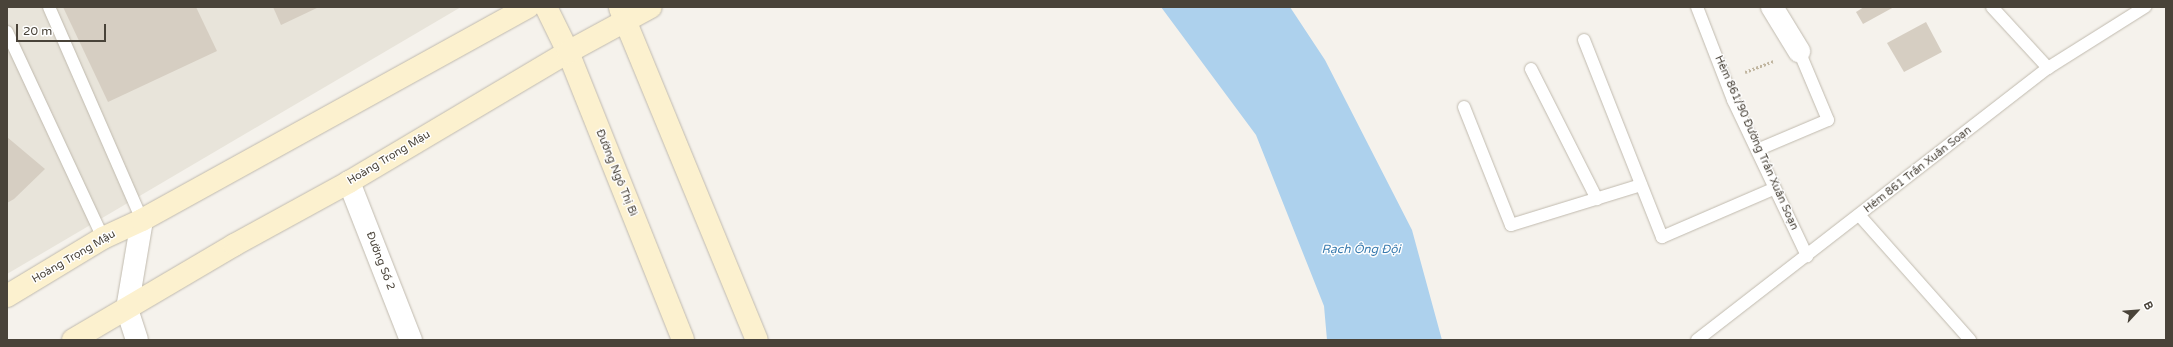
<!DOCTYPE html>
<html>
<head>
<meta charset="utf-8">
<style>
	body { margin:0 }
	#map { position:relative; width:2173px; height:347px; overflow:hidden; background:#f5f2ec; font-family:"Varela Round",sans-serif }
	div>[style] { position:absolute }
	.residential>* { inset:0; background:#e8e4da }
	.water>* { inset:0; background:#add1ed }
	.building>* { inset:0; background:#d6cec2 }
	.path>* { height:2.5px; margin-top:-1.25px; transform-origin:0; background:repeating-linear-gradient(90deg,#c1b6a0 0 2px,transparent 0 4px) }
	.roads { filter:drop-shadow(0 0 1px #c0baae) drop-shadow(0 0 1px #c0baae) }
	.lane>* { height:12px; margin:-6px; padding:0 6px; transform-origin:6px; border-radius:6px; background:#fff }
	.street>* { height:22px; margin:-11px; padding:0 11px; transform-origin:11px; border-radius:11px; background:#fff }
	.secondary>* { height:22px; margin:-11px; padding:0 11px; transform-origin:11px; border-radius:11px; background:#fcf1cf }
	span { translate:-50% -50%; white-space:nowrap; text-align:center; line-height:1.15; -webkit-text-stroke:3px #fff; paint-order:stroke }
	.street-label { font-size:11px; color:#494339 }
	.water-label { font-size:12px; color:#387baf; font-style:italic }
	.frame { position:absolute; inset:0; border:8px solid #494339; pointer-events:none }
	.north { position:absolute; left:2117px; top:291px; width:40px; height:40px; -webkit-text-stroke:3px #fff; paint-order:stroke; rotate:64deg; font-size:11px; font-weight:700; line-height:16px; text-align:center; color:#494339 }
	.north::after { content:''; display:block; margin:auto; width:14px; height:18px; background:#494339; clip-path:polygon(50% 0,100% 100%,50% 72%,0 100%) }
	.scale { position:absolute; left:16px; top:24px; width:90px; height:18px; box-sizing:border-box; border:2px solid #494339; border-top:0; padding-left:5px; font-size:12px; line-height:14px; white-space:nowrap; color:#494339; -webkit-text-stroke:3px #fff; paint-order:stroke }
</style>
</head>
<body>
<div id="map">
	<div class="residential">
		<div style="clip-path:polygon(7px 7px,461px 7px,7px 274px)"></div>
	</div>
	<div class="water">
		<div style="clip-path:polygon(1161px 7px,1290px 7px,1325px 60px,1412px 230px,1442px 340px,1327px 340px,1324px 306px,1256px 135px)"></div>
	</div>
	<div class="building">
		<div style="clip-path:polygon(63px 7px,196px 7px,217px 51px,108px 102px)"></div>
		<div style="clip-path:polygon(273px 7px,319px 7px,281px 25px)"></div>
		<div style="clip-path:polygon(1864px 7px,1894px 7px,1863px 24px,1856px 12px)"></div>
		<div style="clip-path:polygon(1926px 22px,1942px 52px,1904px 72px,1887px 43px)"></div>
		<div style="clip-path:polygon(7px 137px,45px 169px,14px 199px,7px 203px)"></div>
	</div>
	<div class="path">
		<div style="left:1745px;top:72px;width:31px;rotate:-21deg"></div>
	</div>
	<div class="roads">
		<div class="lane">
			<div style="left:49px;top:7px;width:232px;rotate:66.4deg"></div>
			<div style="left:1697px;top:7px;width:100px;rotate:68.8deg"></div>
			<div style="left:1733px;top:100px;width:173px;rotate:64.6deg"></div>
			<div style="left:1992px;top:7px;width:83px;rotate:47.4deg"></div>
			<div style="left:7px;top:32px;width:227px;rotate:65deg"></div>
			<div style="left:1584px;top:40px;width:212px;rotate:68.4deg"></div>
			<div style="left:1662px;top:237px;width:123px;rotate:-23.4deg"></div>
			<div style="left:1531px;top:69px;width:146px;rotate:63.1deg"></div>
			<div style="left:1464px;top:107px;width:127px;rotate:68.3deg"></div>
			<div style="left:1511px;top:225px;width:136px;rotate:-17.1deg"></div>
			<div style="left:1757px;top:150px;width:77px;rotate:-22.9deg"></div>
			<div style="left:1828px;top:120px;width:75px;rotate:-112.8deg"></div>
			<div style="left:1860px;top:216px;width:166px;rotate:48.4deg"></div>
			<div style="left:1697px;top:340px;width:444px;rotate:-37.8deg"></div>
			<div style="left:2048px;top:68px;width:115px;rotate:-32.2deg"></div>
		</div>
		<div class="street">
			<div style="left:1772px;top:7px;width:52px;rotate:58.5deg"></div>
			<div style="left:349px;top:182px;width:170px;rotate:68.6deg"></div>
			<div style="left:137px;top:340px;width:33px;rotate:-108deg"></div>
			<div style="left:127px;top:309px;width:90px;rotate:-80.4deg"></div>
		</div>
		<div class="secondary">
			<div style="left:546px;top:7px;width:50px;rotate:63.9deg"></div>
			<div style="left:568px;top:52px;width:310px;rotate:68.2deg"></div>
			<div style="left:620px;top:8px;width:359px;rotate:67.6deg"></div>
			<div style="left:7px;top:296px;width:112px;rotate:-31.1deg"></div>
			<div style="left:103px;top:238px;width:43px;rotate:-24.8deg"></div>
			<div style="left:142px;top:220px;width:441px;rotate:-28.9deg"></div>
			<div style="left:73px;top:340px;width:187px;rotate:-30.5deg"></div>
			<div style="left:234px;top:245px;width:131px;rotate:-28.7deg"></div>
			<div style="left:349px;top:182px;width:255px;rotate:-30.7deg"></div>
			<div style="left:568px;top:52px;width:94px;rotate:-28.5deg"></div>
		</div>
	</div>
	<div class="street-label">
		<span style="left:1756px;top:143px;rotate:66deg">Hẻm 861/90 Đường Trần Xuân Soạn</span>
		<span style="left:389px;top:158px;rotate:-31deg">Hoàng Trọng Mậu</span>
		<span style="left:1918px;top:170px;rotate:-38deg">Hẻm 861 Trần Xuân Soạn</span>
		<span style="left:616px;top:173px;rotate:68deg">Đường Ngô Thị Bì</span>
		<span style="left:74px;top:257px;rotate:-30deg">Hoàng Trọng Mậu</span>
		<span style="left:380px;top:261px;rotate:69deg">Đường Số 2</span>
	</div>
	<div class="water-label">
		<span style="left:1361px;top:250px">Rạch Ông Đội</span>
	</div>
	<div class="frame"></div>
	<div class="north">B</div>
	<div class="scale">20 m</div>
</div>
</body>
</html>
